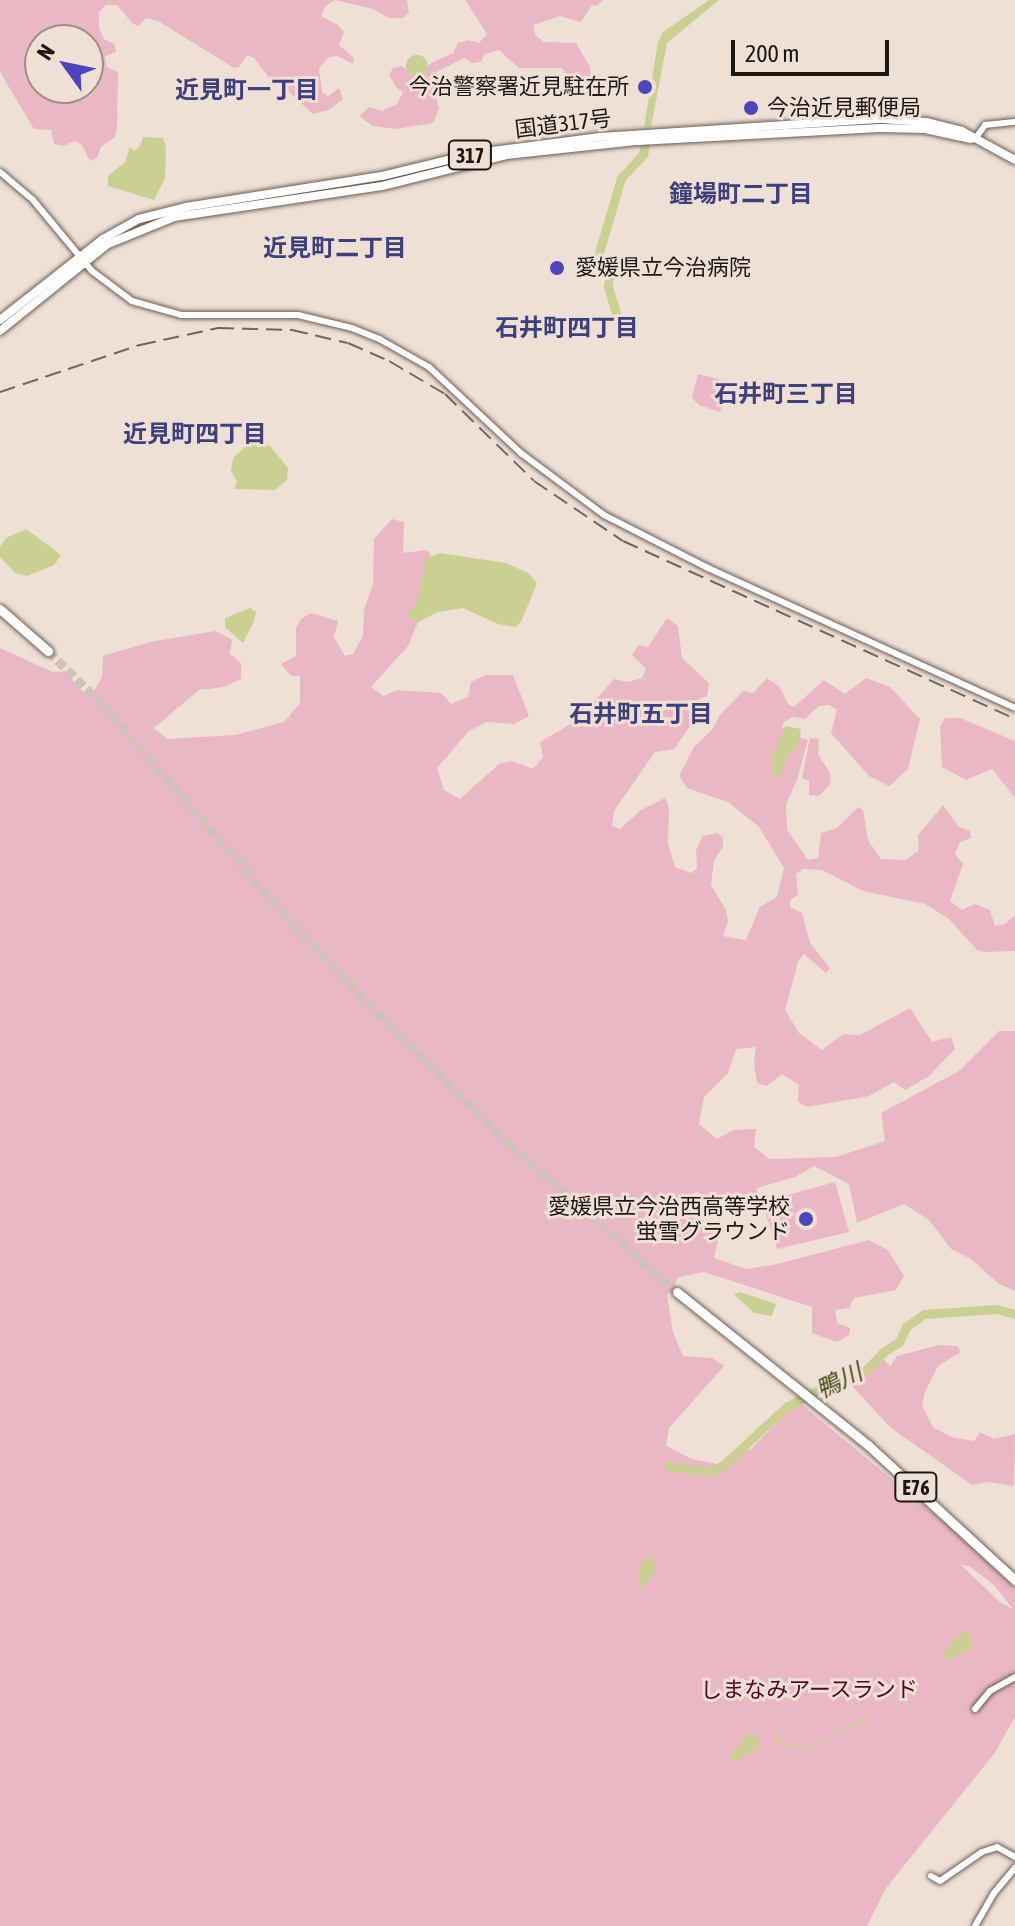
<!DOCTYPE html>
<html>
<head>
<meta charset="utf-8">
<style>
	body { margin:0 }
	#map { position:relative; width:1015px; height:1926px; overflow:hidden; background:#efe0d6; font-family:"Asap Condensed","Noto Sans JP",sans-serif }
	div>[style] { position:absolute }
	.green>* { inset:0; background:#eab7c4 }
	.water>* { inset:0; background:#cad091 }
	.round { border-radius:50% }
	.stream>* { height:2px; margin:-1px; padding:0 1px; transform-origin:1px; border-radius:1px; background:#cad091 }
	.river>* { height:9px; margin:-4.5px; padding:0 4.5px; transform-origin:4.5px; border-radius:4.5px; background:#cad091 }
	.motorway-tunnel>* { height:9px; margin-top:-4.5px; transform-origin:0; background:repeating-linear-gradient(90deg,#cfc2b9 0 9px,transparent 0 13.5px) }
	.roads { filter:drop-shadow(0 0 2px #6a5e55) drop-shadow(0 0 2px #6a5e55) }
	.tertiary>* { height:6px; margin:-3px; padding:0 3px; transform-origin:3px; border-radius:3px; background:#fff }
	.trunk>* { height:8px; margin:-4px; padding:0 4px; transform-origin:4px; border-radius:4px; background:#fff }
	.motorway>* { height:9px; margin:-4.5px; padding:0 4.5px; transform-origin:4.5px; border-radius:4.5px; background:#fff }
	.rail>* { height:2px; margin-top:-1px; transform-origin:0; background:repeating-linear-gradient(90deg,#6e655f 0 16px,transparent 0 24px) }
	.dots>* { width:22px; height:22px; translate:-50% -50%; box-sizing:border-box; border:4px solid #efe0d6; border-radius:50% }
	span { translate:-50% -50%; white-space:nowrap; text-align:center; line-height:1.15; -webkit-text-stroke:6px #efe0d6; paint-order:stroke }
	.shield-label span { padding:2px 6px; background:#efe0d6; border:2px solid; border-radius:6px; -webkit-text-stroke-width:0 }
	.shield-label { font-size:20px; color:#1c1713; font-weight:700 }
	.poi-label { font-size:22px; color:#1c1713 }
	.right { translate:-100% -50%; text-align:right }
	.left { translate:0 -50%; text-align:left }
	.street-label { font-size:22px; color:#1c1713 }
	.park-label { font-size:22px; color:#550428 }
	.neighbourhood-label { font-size:24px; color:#3e407d; font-weight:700 }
	.water-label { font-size:24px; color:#47491a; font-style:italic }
	.north { position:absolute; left:24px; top:24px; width:80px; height:80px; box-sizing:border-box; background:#efe0d6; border:2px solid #9b9088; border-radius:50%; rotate:303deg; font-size:22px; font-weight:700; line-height:32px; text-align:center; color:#1c1713 }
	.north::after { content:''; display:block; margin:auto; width:28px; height:36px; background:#4c45bb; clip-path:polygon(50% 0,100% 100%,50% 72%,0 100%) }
	.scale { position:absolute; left:731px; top:40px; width:158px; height:36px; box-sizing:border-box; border:4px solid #1c1713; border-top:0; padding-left:10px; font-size:24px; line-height:28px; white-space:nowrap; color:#1c1713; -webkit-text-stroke:6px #efe0d6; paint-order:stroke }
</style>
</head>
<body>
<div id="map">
	<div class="green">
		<div style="clip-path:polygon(evenodd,0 0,407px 0,409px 13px,403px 18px,389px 18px,373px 9px,335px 0,325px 6px,321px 16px,338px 25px,344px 32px,339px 45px,354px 58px,353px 64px,337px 56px,329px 57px,319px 68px,322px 92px,328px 96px,339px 88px,343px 99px,329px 110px,313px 114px,279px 83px,271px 80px,254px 58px,247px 55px,239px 67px,234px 68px,158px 21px,146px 18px,139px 26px,133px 24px,117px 5px,106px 5px,99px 12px,99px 28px,104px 39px,115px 45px,116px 52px,105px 56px,107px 67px,118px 72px,117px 128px,115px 137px,101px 147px,97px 158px,90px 161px,82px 145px,75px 141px,63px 146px,54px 144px,51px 130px,34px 129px,4px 79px,0 71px,0 0,40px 40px,88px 40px,88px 88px,40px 88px,40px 40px)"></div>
		<div style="clip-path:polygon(465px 0,603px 0,597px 6px,592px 5px,581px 22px,560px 16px,533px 25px,535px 35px,544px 42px,576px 43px,590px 67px,590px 76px,584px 80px,568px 77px,562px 68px,519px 68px,499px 50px,485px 54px,480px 62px,472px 63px,464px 58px,431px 75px,439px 108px,433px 123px,396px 129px,373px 126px,359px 116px,369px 107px,382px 111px,397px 104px,403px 92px,396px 87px,389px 75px,393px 68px,401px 66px,419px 77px,431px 63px,453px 53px,458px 43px,469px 40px,479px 43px,487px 34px)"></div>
		<div style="clip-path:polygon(698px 374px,730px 382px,720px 412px,699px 405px,692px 398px)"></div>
		<div style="clip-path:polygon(evenodd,392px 519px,404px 522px,403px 553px,427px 550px,433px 560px,421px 615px,408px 646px,371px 687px,383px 696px,397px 690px,441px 693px,451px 704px,468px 697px,471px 682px,486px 675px,513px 675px,529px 716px,514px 724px,487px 722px,469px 731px,437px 768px,444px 790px,460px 799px,499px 764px,512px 761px,533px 769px,543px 757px,540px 742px,579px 719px,614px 679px,627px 682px,642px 678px,646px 669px,632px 655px,639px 645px,648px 647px,667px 618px,678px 626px,682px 658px,709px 683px,707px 696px,696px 701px,692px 723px,674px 749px,655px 752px,614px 811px,612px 826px,620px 829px,641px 810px,665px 798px,669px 808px,668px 843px,675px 867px,691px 873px,697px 869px,696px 850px,703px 836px,717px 833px,723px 838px,723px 847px,714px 860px,711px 885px,726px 910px,728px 921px,723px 936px,746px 940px,760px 907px,777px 897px,784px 868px,759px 827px,728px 802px,687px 788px,679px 776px,694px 747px,712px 730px,720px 715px,743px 691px,753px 693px,767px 678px,780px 687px,788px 704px,794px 707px,824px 680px,845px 694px,866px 678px,890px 687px,920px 719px,908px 769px,889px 786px,869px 776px,831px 733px,837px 710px,829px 705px,819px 706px,805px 719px,793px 717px,784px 722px,782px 727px,787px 734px,808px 740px,797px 780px,786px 804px,787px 830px,808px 860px,818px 858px,821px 833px,837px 828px,858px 807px,863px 810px,868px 840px,881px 859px,906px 860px,919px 850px,918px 835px,943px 805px,959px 827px,970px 831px,971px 838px,960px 842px,955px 854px,963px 864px,950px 901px,962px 910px,975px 904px,990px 910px,995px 926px,1005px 924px,1015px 915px,1015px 951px,985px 952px,977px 950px,949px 919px,925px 904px,863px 891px,822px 870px,803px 869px,796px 874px,798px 895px,790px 900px,790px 907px,802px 913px,810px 943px,830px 968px,826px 973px,804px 954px,798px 962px,785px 1010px,799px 1033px,822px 1050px,843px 1034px,860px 1035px,910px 1008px,932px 1042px,951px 1037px,955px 1049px,929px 1076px,905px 1090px,894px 1082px,869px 1096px,807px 1107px,798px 1102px,799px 1085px,782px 1074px,767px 1086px,757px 1083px,754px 1062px,756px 1047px,736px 1049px,728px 1073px,704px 1097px,699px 1124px,717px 1139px,733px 1130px,756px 1129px,754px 1147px,770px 1159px,836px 1157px,885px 1141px,881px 1113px,959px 1071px,999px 1031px,1015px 1031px,1015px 1291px,999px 1284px,971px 1259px,951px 1249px,929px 1220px,904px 1204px,857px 1223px,849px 1184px,814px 1166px,795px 1177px,757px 1188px,757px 1206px,732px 1209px,697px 1192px,678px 1200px,683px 1215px,703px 1220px,720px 1230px,714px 1258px,746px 1269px,773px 1265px,869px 1240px,888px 1250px,904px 1276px,896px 1290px,854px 1298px,849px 1308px,835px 1310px,837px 1323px,850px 1328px,849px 1335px,837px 1342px,812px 1333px,812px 1307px,704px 1272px,679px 1277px,667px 1295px,673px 1332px,683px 1356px,712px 1358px,724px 1366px,669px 1428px,666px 1446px,692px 1459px,717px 1464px,752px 1448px,786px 1413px,801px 1404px,948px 1526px,1015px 1588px,1015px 1717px,994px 1754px,886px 1888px,867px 1926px,0 1926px,0 648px,53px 672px,65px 671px,89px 699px,102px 677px,103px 656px,150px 642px,216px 631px,232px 640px,230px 654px,241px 663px,241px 679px,224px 687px,199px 690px,154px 728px,167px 739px,235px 735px,284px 722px,300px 703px,300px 676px,291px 676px,281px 664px,296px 656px,296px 628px,301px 619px,311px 613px,338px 621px,334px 637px,345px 656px,353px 654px,363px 636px,364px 610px,373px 584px,374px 539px,392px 519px,961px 1565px,969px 1566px,994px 1585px,1013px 1609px,1000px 1602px,961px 1565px)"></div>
		<div style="clip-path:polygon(945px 718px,960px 718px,1015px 741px,1015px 798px,992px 769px,966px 780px,942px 767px,940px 727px)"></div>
		<div style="clip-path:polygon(810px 738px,819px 739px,818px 754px,831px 775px,830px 784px,819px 796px,809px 795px,809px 781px,802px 778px)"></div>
		<div style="clip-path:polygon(835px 1182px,849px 1232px,777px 1249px,763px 1205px,766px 1201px)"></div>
		<div style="clip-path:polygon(939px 1345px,957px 1346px,961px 1352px,938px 1366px,925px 1392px,922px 1406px,933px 1427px,951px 1437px,974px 1441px,980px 1432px,994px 1439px,1015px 1434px,1014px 1486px,989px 1482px,972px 1485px,891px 1428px,851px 1385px,884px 1359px,890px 1367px,897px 1356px)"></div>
	</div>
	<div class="water">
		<div style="clip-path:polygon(709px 0,719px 0,667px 43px,651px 127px,644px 127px,658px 42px,663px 32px)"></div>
		<div class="round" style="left:406px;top:55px;width:22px;height:22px"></div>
		<div style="clip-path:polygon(143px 137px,163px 138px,166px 148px,165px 178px,154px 200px,108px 186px,108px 176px,125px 162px,130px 147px,134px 151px,140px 146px)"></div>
		<div style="clip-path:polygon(260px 443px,270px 446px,288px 468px,287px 480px,275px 490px,234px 489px,237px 481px,231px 471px,233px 458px,246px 446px)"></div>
		<div style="clip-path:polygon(26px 529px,61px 555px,54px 565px,27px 576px,15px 573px,0 557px,0 547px,6px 538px)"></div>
		<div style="clip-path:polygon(440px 553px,506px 563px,528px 573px,537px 583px,521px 622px,515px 627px,498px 624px,463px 608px,438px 612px,418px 622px,411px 620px,408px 615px,418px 599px,426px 559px)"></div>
		<div style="clip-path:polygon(250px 608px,256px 612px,254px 621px,243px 643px,225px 627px,225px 618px)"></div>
		<div style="clip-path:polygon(785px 726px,801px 729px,799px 743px,787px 758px,781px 773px,773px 779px,771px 759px)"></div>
		<div style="clip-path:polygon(740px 1292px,776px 1304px,772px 1316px,754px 1313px,734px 1294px)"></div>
		<div style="clip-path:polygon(643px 1558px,653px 1558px,656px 1571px,640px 1590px,637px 1584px)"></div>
		<div style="clip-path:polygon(966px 1631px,972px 1635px,972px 1648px,947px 1661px,943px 1656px,953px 1639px)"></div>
		<div style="clip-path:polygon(744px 1735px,758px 1735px,757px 1749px,733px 1762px,729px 1757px,741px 1744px)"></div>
	</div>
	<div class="stream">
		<div style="left:775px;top:1732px;width:11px;rotate:68deg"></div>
		<div style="left:779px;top:1742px;width:16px;rotate:22deg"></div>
		<div style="left:794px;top:1748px;width:13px"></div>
		<div style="left:807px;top:1748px;width:19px;rotate:-28deg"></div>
		<div style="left:836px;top:1732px;width:25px;rotate:-21deg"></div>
		<div style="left:859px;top:1723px;width:12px;rotate:-48deg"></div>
	</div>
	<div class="river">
		<div style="left:616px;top:313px;width:28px;rotate:-107deg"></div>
		<div style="left:608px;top:286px;width:23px;rotate:-83deg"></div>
		<div style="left:611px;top:263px;width:15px;rotate:-152deg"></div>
		<div style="left:598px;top:256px;width:81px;rotate:-73.6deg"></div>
		<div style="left:621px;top:178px;width:33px;rotate:-47deg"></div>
		<div style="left:643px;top:154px;width:20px;rotate:-79deg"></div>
		<div style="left:669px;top:1466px;width:40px;rotate:8.5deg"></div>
		<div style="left:709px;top:1472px;width:12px;rotate:-20deg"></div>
		<div style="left:720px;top:1468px;width:90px;rotate:-42.7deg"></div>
		<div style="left:786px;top:1407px;width:60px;rotate:-27.8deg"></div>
		<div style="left:839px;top:1379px;width:13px"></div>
		<div style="left:852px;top:1379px;width:14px;rotate:-30deg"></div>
		<div style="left:864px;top:1372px;width:28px;rotate:-46deg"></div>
		<div style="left:883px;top:1352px;width:19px;rotate:-32deg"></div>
		<div style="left:899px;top:1342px;width:17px;rotate:-65deg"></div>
		<div style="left:906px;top:1327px;width:22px;rotate:-36deg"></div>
		<div style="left:924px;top:1314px;width:72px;rotate:-4deg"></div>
		<div style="left:996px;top:1309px;width:20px;rotate:15deg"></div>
	</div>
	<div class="motorway-tunnel">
		<div style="left:48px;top:651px;width:77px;rotate:44.5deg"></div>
		<div style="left:103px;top:705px;width:290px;rotate:49.1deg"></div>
		<div style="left:293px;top:924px;width:152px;rotate:46.3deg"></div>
		<div style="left:398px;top:1034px;width:156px;rotate:44.7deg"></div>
		<div style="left:509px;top:1144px;width:224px;rotate:41.4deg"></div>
	</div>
	<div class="roads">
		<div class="tertiary">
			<div style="left:975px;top:139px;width:17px;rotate:-54deg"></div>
			<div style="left:985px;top:125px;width:30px;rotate:-6deg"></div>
			<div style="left:0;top:172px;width:43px;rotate:40.3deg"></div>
			<div style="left:33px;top:200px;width:92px;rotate:50.3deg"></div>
			<div style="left:92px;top:271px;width:50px;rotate:36.9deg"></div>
			<div style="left:132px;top:301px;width:51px;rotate:15.9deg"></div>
			<div style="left:181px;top:315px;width:117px"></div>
			<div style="left:298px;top:315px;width:56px;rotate:13.5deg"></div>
			<div style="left:352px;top:328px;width:31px;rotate:22deg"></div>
			<div style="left:381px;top:340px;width:55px;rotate:29.4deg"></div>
			<div style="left:429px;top:367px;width:127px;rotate:43.1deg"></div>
			<div style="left:522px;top:454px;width:102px;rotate:36.6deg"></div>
			<div style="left:604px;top:515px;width:117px;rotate:27deg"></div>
			<div style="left:708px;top:568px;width:337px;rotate:24.5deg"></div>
			<div style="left:975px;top:1709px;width:23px;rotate:-50deg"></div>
			<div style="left:990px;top:1691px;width:29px;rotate:-29deg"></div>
			<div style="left:931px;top:1876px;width:10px;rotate:29deg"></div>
			<div style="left:940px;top:1881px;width:51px;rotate:-34.6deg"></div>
			<div style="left:982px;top:1852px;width:16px;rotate:-18deg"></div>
			<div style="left:997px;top:1847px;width:21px;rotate:29deg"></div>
			<div style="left:975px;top:1926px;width:38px;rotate:-60deg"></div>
			<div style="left:994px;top:1893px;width:33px;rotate:-50deg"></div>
		</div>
		<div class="trunk">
			<div style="left:0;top:320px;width:131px;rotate:-38.2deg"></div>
			<div style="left:103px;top:239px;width:41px;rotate:-29.1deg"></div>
			<div style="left:139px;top:219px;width:49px;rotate:-14.3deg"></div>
			<div style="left:186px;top:207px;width:198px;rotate:-9deg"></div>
			<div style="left:382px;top:176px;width:98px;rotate:-13.6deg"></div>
			<div style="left:477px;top:153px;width:124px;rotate:-7.4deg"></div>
			<div style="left:600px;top:137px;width:283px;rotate:-3.7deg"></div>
			<div style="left:882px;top:119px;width:44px;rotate:3.9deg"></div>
			<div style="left:926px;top:122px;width:37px;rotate:14deg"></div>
			<div style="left:962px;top:131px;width:60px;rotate:28.7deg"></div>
			<div style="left:0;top:331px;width:139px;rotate:-38.9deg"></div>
			<div style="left:108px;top:244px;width:71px;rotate:-22.2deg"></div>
			<div style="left:174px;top:217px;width:210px;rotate:-8.5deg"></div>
			<div style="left:382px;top:186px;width:128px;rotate:-14deg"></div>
			<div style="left:506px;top:155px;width:133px;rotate:-6.1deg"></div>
			<div style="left:638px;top:141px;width:242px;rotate:-3.1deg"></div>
			<div style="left:880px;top:128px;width:45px;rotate:1.3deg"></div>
			<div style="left:925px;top:129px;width:47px;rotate:12.3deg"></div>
		</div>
		<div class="motorway">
			<div style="left:0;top:609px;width:64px;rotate:41.2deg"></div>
			<div style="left:677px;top:1292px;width:245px;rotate:38.7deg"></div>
			<div style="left:868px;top:1445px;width:200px;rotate:42.6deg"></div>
		</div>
	</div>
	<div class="rail">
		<div style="left:0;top:392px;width:148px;rotate:-18.6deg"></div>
		<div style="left:140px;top:345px;width:80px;rotate:-12.3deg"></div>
		<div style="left:218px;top:328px;width:74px;rotate:1.5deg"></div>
		<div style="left:292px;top:330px;width:57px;rotate:13.1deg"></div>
		<div style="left:348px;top:343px;width:45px;rotate:23.7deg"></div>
		<div style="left:389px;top:361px;width:65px;rotate:30.5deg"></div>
		<div style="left:445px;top:394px;width:124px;rotate:44.3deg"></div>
		<div style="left:534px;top:481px;width:107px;rotate:34deg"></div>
		<div style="left:623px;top:541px;width:431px;rotate:24.4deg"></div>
	</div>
	<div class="dots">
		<div style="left:645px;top:87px;background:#4c45bb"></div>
		<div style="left:751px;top:108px;background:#4c45bb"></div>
		<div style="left:557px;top:268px;background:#4c45bb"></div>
		<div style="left:806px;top:1219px;background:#4c45bb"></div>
	</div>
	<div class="shield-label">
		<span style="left:470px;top:155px">317</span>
		<span style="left:916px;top:1487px">E76</span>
	</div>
	<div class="poi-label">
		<span class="right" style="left:629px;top:87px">今治警察署近見駐在所</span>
		<span class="left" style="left:767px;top:108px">今治近見郵便局</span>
		<span class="left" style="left:575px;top:268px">愛媛県立今治病院</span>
		<span class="right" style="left:790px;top:1219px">愛媛県立今治西高等学校<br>蛍雪グラウンド</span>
	</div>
	<div class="street-label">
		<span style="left:563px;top:124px;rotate:-7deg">国道317号</span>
	</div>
	<div class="park-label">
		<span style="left:809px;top:1690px">しまなみアースランド</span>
	</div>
	<div class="neighbourhood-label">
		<span style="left:247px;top:90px">近見町一丁目</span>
		<span style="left:741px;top:194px">鐘場町二丁目</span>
		<span style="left:335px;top:248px">近見町二丁目</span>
		<span style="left:567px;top:328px">石井町四丁目</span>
		<span style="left:786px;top:394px">石井町三丁目</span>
		<span style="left:195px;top:434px">近見町四丁目</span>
		<span style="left:641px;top:714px">石井町五丁目</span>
	</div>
	<div class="water-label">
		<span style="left:839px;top:1381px;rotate:-26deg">鴨川</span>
	</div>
	<div class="north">N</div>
	<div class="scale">200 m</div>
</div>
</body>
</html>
